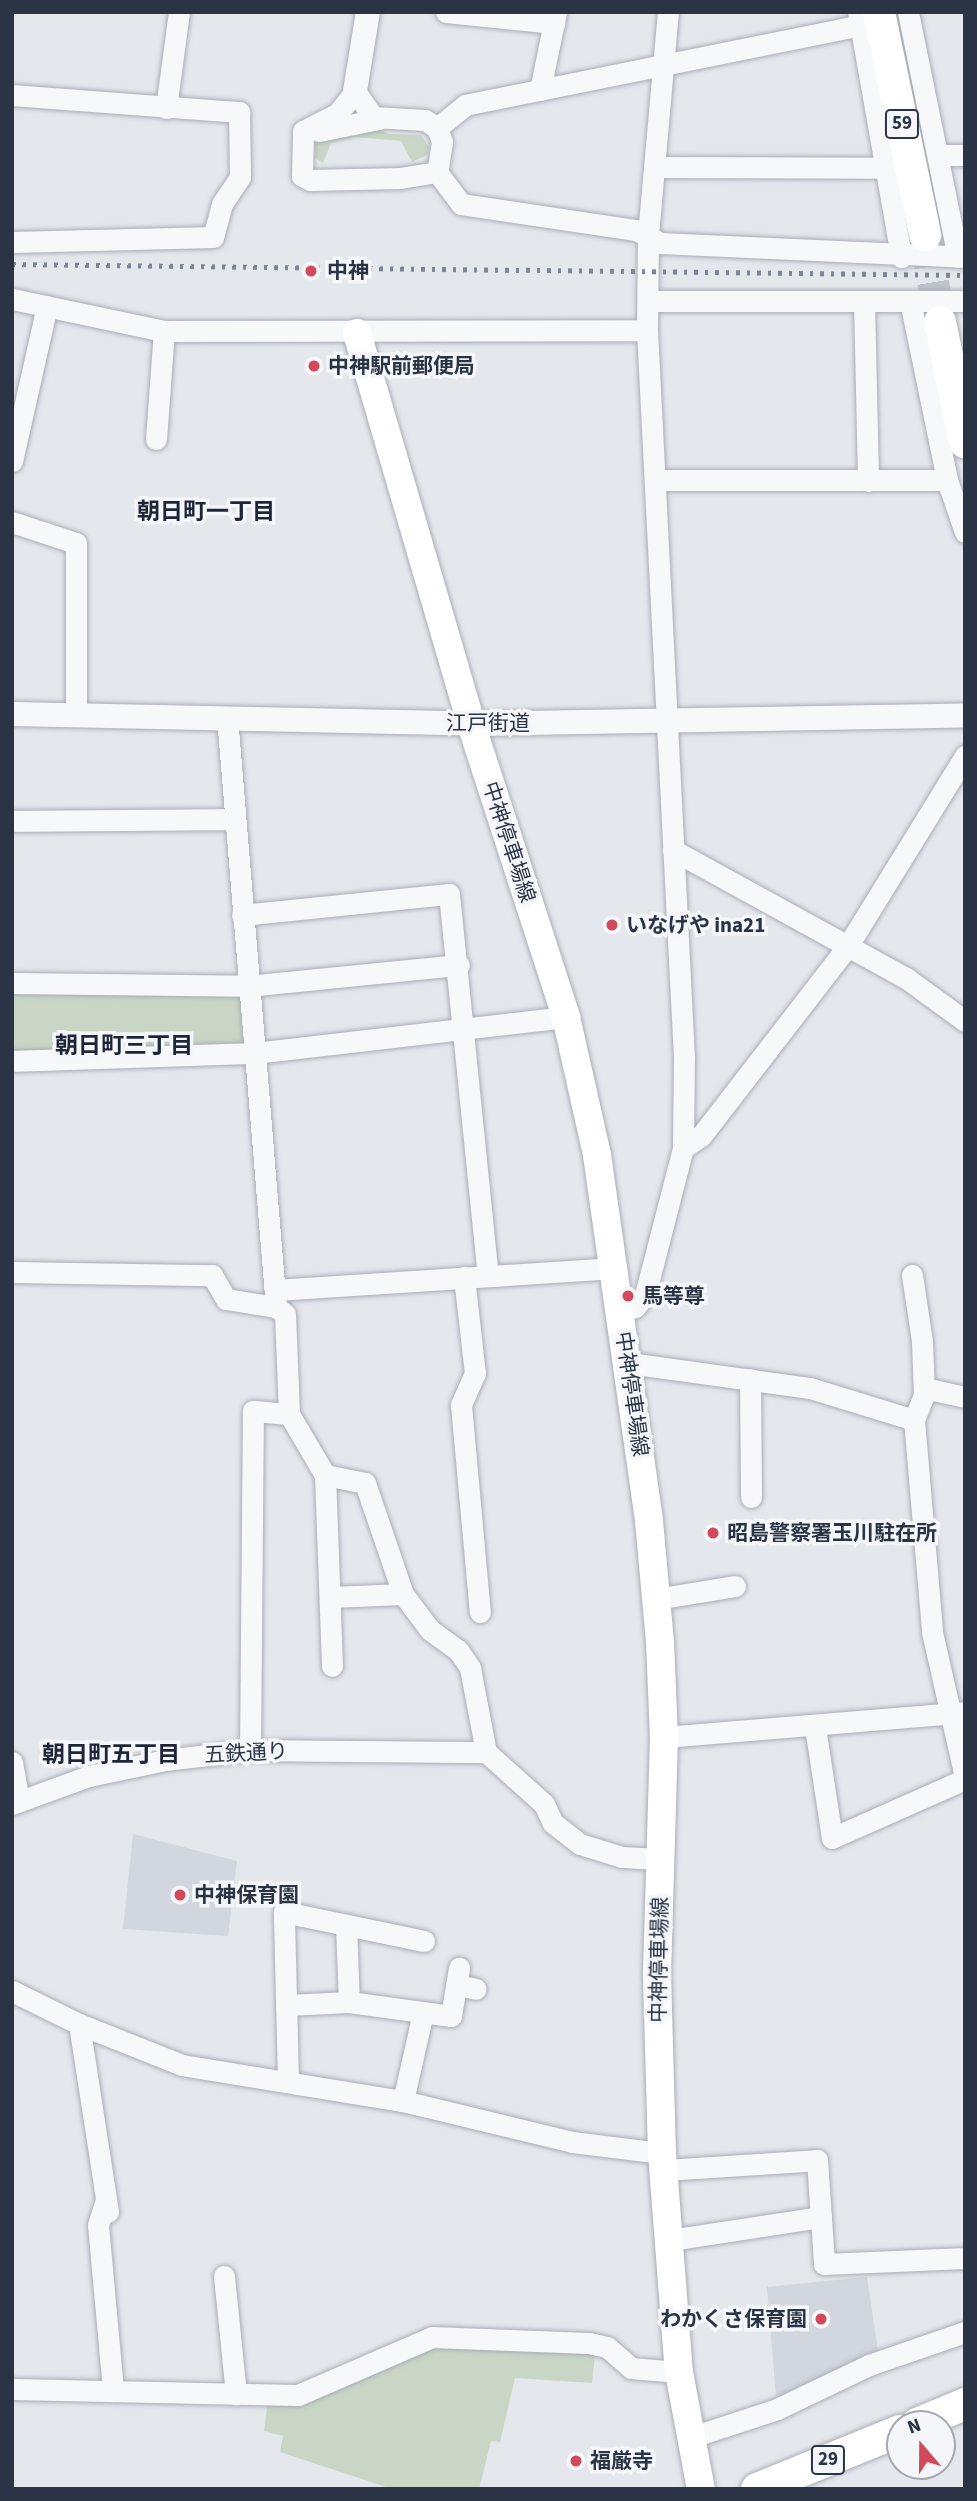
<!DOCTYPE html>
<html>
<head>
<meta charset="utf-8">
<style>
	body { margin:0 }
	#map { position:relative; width:977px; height:2501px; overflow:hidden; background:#e4e7ec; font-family:"Source Sans 3","Noto Sans JP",sans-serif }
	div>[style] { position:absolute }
	.built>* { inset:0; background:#d2d6de }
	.green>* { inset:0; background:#c9d6c5 }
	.primary-tunnel>* { height:32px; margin-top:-16px; transform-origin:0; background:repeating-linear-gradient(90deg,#bfc3cb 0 32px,transparent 0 48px) }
	.roads { filter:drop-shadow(0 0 2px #a9aeb7) drop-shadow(0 0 2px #a9aeb7) }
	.minor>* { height:21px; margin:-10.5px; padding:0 10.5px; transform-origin:10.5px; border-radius:10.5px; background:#f7f8fa }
	.tertiary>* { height:24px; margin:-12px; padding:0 12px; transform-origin:12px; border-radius:12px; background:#f7f8fa }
	.secondary>* { height:28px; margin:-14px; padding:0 14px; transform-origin:14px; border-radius:14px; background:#fff }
	.primary>* { height:32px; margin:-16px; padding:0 16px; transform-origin:16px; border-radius:16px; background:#fff }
	.rail>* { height:5px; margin-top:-2.5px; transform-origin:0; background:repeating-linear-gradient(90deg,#7d8696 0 3.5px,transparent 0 10.5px) }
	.dots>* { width:19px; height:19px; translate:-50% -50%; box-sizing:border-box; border:4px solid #f4f6f9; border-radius:50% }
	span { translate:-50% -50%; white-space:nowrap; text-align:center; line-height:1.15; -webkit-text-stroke:7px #f4f6f9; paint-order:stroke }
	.shield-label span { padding:2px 5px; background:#f4f6f9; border:2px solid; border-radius:5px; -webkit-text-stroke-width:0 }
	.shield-label { font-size:19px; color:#2b3445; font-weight:700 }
	.poi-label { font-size:21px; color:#2b3445; font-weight:700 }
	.left { translate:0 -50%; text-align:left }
	.right { translate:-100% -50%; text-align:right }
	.street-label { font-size:21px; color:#2b3445 }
	.neighbourhood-label { font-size:23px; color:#1d2536; font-weight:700 }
	.frame { position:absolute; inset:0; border:14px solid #2b3445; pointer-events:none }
	.north { position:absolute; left:886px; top:2410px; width:70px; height:70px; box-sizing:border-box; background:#f4f6f9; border:2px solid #a4a8b1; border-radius:50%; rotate:340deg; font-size:19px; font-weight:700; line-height:28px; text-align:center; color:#2b3445 }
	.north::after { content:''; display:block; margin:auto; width:24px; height:32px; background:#d1495b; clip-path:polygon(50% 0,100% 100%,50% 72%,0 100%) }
</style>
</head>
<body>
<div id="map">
	<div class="built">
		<div style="clip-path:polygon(133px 1834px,237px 1861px,228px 1936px,123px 1929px)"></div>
		<div style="clip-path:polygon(867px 2277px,878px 2351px,776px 2397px,767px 2287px)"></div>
	</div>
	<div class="green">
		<div style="clip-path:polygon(369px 125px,389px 134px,421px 135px,429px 147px,427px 155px,412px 162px,401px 141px,354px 137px,331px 143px,323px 163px,315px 158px,315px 140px)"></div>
		<div style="clip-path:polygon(12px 987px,242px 992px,247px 1050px,12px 1057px)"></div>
		<div style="clip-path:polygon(436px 2342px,595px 2352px,592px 2383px,515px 2378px,500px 2442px,491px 2441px,479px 2489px,392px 2489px,280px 2452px,283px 2436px,264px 2431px,268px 2400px)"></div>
	</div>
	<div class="primary-tunnel">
		<div style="left:925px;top:235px;width:88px;rotate:80.2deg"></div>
	</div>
	<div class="roads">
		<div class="minor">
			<div style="left:446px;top:12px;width:109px;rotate:5.8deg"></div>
			<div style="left:858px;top:12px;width:249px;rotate:80deg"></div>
			<div style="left:908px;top:12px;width:250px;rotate:78.5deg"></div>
			<div style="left:540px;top:90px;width:80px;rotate:-78.4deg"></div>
			<div style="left:355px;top:91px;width:32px;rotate:55deg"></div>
			<div style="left:373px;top:117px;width:52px;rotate:3.3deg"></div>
			<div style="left:425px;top:120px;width:14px;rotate:34deg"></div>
			<div style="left:437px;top:128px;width:15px;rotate:70deg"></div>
			<div style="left:442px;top:142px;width:30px;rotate:99deg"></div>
			<div style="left:437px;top:172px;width:37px;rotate:171deg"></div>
			<div style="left:400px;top:178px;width:90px;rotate:178.7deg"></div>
			<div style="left:310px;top:180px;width:9px;rotate:-153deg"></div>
			<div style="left:302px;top:176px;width:45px;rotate:-88.7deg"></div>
			<div style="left:303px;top:131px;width:39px;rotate:-27deg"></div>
			<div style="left:338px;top:113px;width:28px;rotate:-52deg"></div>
			<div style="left:12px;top:95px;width:228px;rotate:4.3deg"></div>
			<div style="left:239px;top:112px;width:65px;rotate:89.1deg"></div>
			<div style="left:240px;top:177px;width:32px;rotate:124deg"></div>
			<div style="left:222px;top:204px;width:34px;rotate:105deg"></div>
			<div style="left:213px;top:237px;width:201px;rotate:178.6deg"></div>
			<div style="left:166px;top:108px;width:97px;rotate:-82.3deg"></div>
			<div style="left:437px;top:128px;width:36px;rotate:-39deg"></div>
			<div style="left:465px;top:105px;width:404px;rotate:-11.4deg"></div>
			<div style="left:319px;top:131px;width:61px;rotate:-11.3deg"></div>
			<div style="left:940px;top:155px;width:25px"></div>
			<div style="left:656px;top:167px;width:231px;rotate:0.2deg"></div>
			<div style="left:437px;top:172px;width:40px;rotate:53deg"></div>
			<div style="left:461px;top:204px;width:177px;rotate:8.5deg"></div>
			<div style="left:636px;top:230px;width:27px;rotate:28deg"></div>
			<div style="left:660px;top:243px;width:305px;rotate:2.6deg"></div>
			<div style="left:12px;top:299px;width:155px;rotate:11.9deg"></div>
			<div style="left:164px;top:331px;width:483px;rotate:-0.1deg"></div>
			<div style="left:648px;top:301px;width:317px"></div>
			<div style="left:864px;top:301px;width:180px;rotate:88.7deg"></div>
			<div style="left:910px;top:301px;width:183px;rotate:78.3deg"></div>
			<div style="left:947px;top:480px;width:55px;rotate:70.9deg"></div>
			<div style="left:156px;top:439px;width:108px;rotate:-85.8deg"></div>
			<div style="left:12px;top:461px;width:159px;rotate:-77.3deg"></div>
			<div style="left:658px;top:480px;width:289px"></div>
			<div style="left:12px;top:522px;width:67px;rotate:18.2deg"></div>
			<div style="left:76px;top:543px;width:171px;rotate:90deg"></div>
			<div style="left:227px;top:717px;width:592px;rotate:85.25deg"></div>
			<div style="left:12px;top:821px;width:222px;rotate:-0.5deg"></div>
			<div style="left:673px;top:850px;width:266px;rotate:28.8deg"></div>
			<div style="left:906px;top:978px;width:73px;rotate:36.1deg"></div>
			<div style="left:242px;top:915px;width:208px;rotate:-5.8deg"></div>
			<div style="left:449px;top:894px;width:383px;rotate:84.2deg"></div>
			<div style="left:12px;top:983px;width:235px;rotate:0.7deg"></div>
			<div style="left:247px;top:986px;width:213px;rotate:-5.7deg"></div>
			<div style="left:12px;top:1061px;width:242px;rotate:-1.9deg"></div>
			<div style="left:254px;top:1053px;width:314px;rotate:-6.6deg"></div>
			<div style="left:683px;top:1148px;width:22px;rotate:-34deg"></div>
			<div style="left:701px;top:1136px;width:239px;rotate:-52.3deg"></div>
			<div style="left:847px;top:947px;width:225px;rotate:-58.3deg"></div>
			<div style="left:12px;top:1272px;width:200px;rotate:0.9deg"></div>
			<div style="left:212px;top:1275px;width:28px;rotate:60deg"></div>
			<div style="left:226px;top:1299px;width:51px;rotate:9.1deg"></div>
			<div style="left:276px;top:1307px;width:11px;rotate:38deg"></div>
			<div style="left:285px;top:1314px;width:100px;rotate:87.7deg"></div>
			<div style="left:289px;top:1414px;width:71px;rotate:59.5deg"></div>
			<div style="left:325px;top:1475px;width:41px;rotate:11.3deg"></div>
			<div style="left:365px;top:1483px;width:117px;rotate:71.1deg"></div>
			<div style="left:403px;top:1594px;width:45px;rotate:53.1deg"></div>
			<div style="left:430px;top:1630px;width:34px;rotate:36deg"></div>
			<div style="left:458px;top:1650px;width:22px;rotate:56deg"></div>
			<div style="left:470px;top:1668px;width:86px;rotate:79.2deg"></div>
			<div style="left:486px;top:1752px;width:78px;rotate:41.9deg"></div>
			<div style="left:544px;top:1804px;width:21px;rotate:65deg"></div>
			<div style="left:553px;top:1823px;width:34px;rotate:38deg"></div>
			<div style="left:580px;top:1844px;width:44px;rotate:17.2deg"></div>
			<div style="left:622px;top:1857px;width:38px;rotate:3deg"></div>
			<div style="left:912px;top:1275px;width:67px;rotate:81.4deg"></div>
			<div style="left:922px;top:1341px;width:54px;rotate:87.9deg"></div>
			<div style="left:924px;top:1395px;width:27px;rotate:112deg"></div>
			<div style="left:914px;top:1420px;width:213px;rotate:85.1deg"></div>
			<div style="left:932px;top:1632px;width:149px;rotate:77.2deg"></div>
			<div style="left:464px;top:1277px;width:97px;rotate:83.5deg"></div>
			<div style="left:475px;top:1373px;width:35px;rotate:114deg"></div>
			<div style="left:461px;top:1405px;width:208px;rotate:84.8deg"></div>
			<div style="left:275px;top:1290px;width:341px;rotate:-3.7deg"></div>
			<div style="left:621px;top:1312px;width:15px;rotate:-20deg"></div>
			<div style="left:635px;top:1307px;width:16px;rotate:-50deg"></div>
			<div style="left:645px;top:1295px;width:152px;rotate:-75.5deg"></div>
			<div style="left:683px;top:1148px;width:90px;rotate:-89.4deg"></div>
			<div style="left:684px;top:1058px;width:729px;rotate:-92.91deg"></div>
			<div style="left:647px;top:330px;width:95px;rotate:-89.4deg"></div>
			<div style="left:648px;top:235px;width:224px;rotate:-84.9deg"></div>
			<div style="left:629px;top:1363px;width:183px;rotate:7.9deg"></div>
			<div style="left:810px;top:1388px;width:109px;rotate:17.1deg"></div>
			<div style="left:750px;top:1379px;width:118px;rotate:89.5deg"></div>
			<div style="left:924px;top:1388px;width:42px;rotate:12.4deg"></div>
			<div style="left:325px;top:1475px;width:191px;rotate:87.9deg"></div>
			<div style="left:330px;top:1597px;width:73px;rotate:-2.4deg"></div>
			<div style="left:656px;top:1599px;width:80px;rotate:-9.3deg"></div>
			<div style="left:815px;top:1727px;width:112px;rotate:81.3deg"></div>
			<div style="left:832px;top:1838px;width:145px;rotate:-23.9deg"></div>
			<div style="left:664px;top:1737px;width:302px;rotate:-4.7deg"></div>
			<div style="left:250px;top:1750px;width:339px;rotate:-89.5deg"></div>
			<div style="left:253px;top:1411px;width:36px;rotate:5deg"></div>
			<div style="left:12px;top:1762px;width:40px;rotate:80deg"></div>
			<div style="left:12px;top:1804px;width:82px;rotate:-20deg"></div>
			<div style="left:89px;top:1776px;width:78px;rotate:-11.9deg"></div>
			<div style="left:165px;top:1760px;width:86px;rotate:-6.7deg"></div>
			<div style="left:250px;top:1750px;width:236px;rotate:0.5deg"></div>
			<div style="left:346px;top:1925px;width:77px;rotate:87.8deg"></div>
			<div style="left:456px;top:1985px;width:20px;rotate:11deg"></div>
			<div style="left:12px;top:1991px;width:75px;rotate:26.2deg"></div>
			<div style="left:79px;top:2024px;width:111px;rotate:21.7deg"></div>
			<div style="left:182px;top:2065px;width:224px;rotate:9.3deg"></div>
			<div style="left:403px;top:2101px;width:174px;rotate:13.6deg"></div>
			<div style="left:572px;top:2142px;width:91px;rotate:7deg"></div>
			<div style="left:286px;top:2005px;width:63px;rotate:-2.7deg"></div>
			<div style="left:349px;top:2002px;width:103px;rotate:7.8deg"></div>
			<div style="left:451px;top:2016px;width:49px;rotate:-80.5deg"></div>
			<div style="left:79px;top:2024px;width:190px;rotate:81.2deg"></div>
			<div style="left:288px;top:2081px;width:169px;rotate:-91.4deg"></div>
			<div style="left:284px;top:1912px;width:143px;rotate:11.7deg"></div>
			<div style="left:403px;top:2101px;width:91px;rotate:-77.3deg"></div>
			<div style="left:664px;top:2170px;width:153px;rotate:-3.7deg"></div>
			<div style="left:817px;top:2160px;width:104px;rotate:86.1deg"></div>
			<div style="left:824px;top:2264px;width:141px;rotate:-2.4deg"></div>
			<div style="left:106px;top:2200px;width:26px;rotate:108deg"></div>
			<div style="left:98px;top:2225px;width:167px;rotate:84.8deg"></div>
			<div style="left:670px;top:2240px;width:153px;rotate:-8.7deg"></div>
			<div style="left:224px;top:2276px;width:119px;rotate:84.2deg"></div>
			<div style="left:12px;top:2389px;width:286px;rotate:1.2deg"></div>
			<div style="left:298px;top:2395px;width:146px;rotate:-23.4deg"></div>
			<div style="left:432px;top:2337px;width:157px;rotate:2.2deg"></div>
			<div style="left:589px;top:2343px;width:18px;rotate:13deg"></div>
			<div style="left:607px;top:2347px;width:32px;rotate:41deg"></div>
			<div style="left:631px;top:2368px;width:48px;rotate:4.8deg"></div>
			<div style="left:689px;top:2438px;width:93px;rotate:-18.2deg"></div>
			<div style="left:777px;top:2409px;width:102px;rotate:-25.6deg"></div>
			<div style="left:869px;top:2365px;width:102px;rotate:-19deg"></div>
		</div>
		<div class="tertiary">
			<div style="left:355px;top:91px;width:80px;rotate:-80.7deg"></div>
			<div style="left:12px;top:714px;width:459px;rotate:1.2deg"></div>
			<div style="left:471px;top:724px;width:494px;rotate:-1deg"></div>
		</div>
		<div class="secondary">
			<div style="left:357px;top:333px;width:407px;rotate:73.7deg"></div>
			<div style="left:471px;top:724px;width:308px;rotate:72deg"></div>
			<div style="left:566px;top:1017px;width:141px;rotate:77.3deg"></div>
			<div style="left:597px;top:1155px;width:370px;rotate:81.9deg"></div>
			<div style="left:649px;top:1521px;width:121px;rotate:84.8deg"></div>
			<div style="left:660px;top:1642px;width:95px;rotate:87.6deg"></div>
			<div style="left:664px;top:1737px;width:238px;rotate:91.7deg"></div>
			<div style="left:657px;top:1975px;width:178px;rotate:88.4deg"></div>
			<div style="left:662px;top:2153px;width:220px;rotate:85.6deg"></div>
			<div style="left:679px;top:2372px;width:119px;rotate:79.4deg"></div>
		</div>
		<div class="primary">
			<div style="left:879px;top:12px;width:228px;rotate:78.3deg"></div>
			<div style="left:940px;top:322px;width:123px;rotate:78.2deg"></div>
			<div style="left:917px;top:2424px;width:52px;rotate:-22.6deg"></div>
			<div style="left:757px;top:2489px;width:154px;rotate:-22.1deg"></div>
		</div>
	</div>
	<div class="rail">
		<div style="left:12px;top:264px;width:953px;rotate:0.66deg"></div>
	</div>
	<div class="dots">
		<div style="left:311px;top:271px;background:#d1495b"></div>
		<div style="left:314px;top:366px;background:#d1495b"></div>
		<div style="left:612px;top:925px;background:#d1495b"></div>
		<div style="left:628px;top:1296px;background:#d1495b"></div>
		<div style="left:713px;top:1533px;background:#d1495b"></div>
		<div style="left:180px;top:1895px;background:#d1495b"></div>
		<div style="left:821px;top:2319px;background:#d1495b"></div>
		<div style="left:576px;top:2461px;background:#d1495b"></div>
	</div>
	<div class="shield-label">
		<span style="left:902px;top:124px">59</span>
		<span style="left:828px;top:2460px">29</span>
	</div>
	<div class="poi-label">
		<span class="left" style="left:327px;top:271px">中神</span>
		<span class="left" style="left:328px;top:366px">中神駅前郵便局</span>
		<span class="left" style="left:626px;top:925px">いなげや ina21</span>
		<span class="left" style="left:642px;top:1296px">馬等尊</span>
		<span class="left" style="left:727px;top:1533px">昭島警察署玉川駐在所</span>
		<span class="left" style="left:194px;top:1895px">中神保育園</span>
		<span class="right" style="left:807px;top:2319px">わかくさ保育園</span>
		<span class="left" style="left:590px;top:2461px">福厳寺</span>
	</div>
	<div class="street-label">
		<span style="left:488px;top:723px">江戸街道</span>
		<span style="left:509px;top:842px;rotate:72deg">中神停車場線</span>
		<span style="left:632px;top:1394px;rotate:82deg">中神停車場線</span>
		<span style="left:246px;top:1753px;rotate:-3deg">五鉄通り</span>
		<span style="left:659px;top:1960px;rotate:-89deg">中神停車場線</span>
	</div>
	<div class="neighbourhood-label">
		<span style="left:206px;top:512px">朝日町一丁目</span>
		<span style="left:124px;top:1046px">朝日町三丁目</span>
		<span style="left:111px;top:1755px">朝日町五丁目</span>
	</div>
	<div class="frame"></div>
	<div class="north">N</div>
</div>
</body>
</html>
